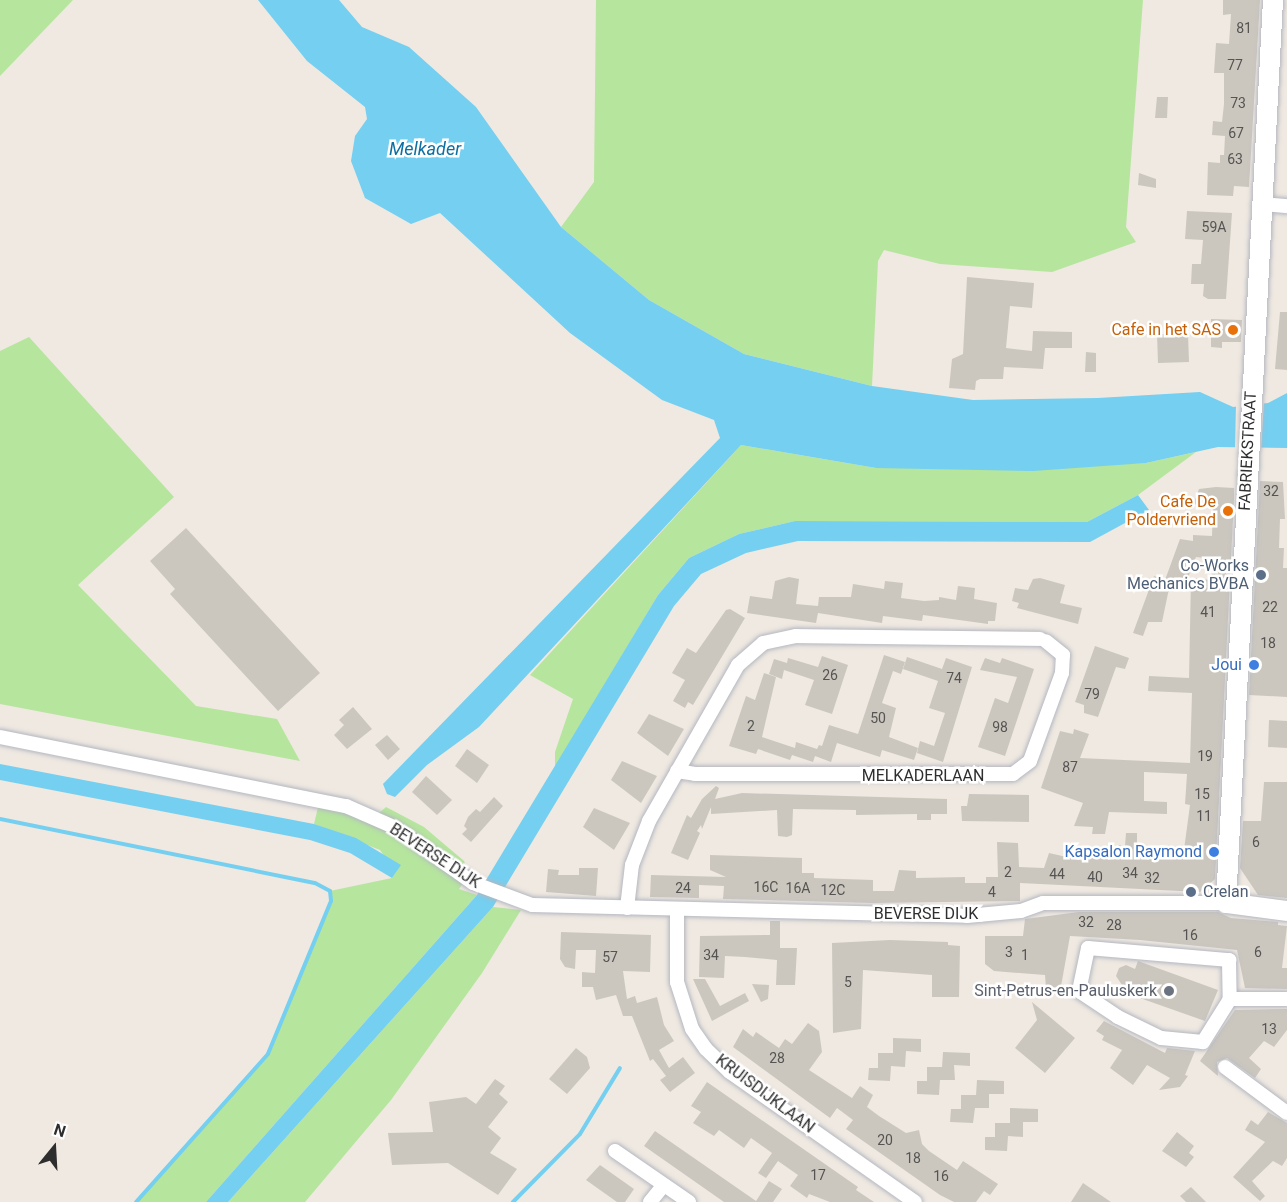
<!DOCTYPE html>
<html>
<head>
<meta charset="utf-8">
<style>
	body { margin:0 }
	#map { position:relative; width:1287px; height:1202px; overflow:hidden; background:#efe9e1; font-family:Roboto,sans-serif }
	div>[style] { position:absolute }
	.green>* { inset:0; background:#b6e59e }
	.water>* { inset:0; background:#75cff0 }
	.pier>* { inset:0; background:#efe9e1 }
	.stream>* { height:4px; margin:-2px; padding:0 2px; transform-origin:2px; border-radius:2px; background:#75cff0 }
	.building>* { inset:0; background:#cbc7bf }
	.roads { filter:drop-shadow(0 0 2px #b4b7c1) drop-shadow(0 0 2px #b4b7c1) }
	.minor>* { height:14px; margin:-7px; padding:0 7px; transform-origin:7px; border-radius:7px; background:#fff }
	.secondary>* { height:20px; margin:-10px; padding:0 10px; transform-origin:10px; border-radius:10px; background:#fff }
	.dots>* { width:16px; height:16px; translate:-50% -50%; box-sizing:border-box; border:3px solid #fff; border-radius:50% }
	span { translate:-50% -50%; white-space:nowrap; text-align:center; line-height:1.15; -webkit-text-stroke:5px #fff; paint-order:stroke }
	.number-label { font-size:14px; color:#555452 }
	.number-label span { -webkit-text-stroke-width:0 }
	.food-label { font-size:16px; color:#c56008 }
	.right { translate:-100% -50%; text-align:right }
	.street-label { font-size:16px; color:#2e2e2e }
	.service-label { font-size:16px; color:#4e5e75 }
	.left { translate:0 -50%; text-align:left }
	.shop-label { font-size:16px; color:#366cbe }
	.worship-label { font-size:16px; color:#5b616d }
	.water-label { font-size:18px; color:#0d6fa3; font-style:italic }
	.north { position:absolute; left:24px; top:1118px; width:60px; height:60px; -webkit-text-stroke:4px #fff; paint-order:stroke; rotate:18deg; font-size:16px; font-weight:700; line-height:24px; text-align:center; color:#2e2e2e }
	.north::after { content:''; display:block; margin:auto; width:21px; height:27px; background:#2e2e2e; clip-path:polygon(50% 0,100% 100%,50% 72%,0 100%) }
</style>
</head>
<body>
<div id="map">
	<div class="green">
		<div style="clip-path:polygon(0 0,73px 0,0 76px)"></div>
		<div style="clip-path:polygon(596px 0,1143px 0,1126px 227px,1136px 242px,1052px 272px,940px 264px,884px 250px,878px 261px,872px 386px,744px 354px,649px 300px,561px 227px,594px 182px)"></div>
		<div style="clip-path:polygon(29px 337px,174px 497px,78px 585px,196px 706px,277px 719px,300px 761px,0 704px,0 351px)"></div>
		<div style="clip-path:polygon(741px 445px,876px 468px,1146px 463px,1196px 452px,1138px 495px,1087px 522px,795px 521px,739px 534px,689px 558px,658px 595px,555px 768px,555px 752px,573px 699px,530px 675px)"></div>
		<div style="clip-path:polygon(319px 803px,371px 820px,386px 807px,424px 827px,464px 861px,469px 874px,459px 889px,477px 895px,206px 1202px,136px 1202px,268px 1054px,331px 901px,330px 891px,392px 878px,396px 872px,380px 850px,314px 824px)"></div>
		<div style="clip-path:polygon(493px 907px,521px 910px,482px 973px,391px 1100px,305px 1202px,228px 1202px)"></div>
	</div>
	<div class="water">
		<div style="clip-path:polygon(258px 0,339px 0,362px 27px,409px 47px,476px 107px,561px 227px,649px 300px,744px 354px,872px 386px,973px 400px,1098px 398px,1200px 392px,1233px 407px,1268px 403px,1287px 393px,1287px 448px,1218px 447px,1146px 463px,1033px 471px,876px 468px,741px 445px,479px 727px,427px 765px,395px 797px,387px 794px,383px 784px,720px 438px,714px 420px,662px 400px,570px 333px,440px 213px,411px 224px,365px 198px,351px 161px,355px 136px,367px 119px,365px 107px,307px 61px)"></div>
		<div style="clip-path:polygon(1138px 495px,1149px 510px,1090px 542px,798px 541px,746px 553px,701px 574px,674px 606px,493px 907px,228px 1202px,206px 1202px,477px 895px,658px 595px,689px 558px,739px 534px,795px 521px,1087px 522px)"></div>
		<div style="clip-path:polygon(0 764px,314px 824px,356px 838px,401px 865px,392px 878px,350px 853px,310px 840px,0 780px)"></div>
	</div>
	<div class="pier">
		<div style="clip-path:polygon(1264px 401px,1261px 451px,1235px 450px,1236px 404px)"></div>
	</div>
	<div class="stream">
		<div style="left:0;top:819px;width:321px;rotate:11.5deg"></div>
		<div style="left:315px;top:883px;width:17px;rotate:28deg"></div>
		<div style="left:330px;top:891px;width:10px;rotate:84deg"></div>
		<div style="left:331px;top:901px;width:165px;rotate:112.4deg"></div>
		<div style="left:268px;top:1054px;width:198px;rotate:131.7deg"></div>
		<div style="left:513px;top:1202px;width:95px;rotate:-45.4deg"></div>
		<div style="left:580px;top:1134px;width:77px;rotate:-58.8deg"></div>
	</div>
	<div class="building">
		<div style="clip-path:polygon(1223px 0,1260px 0,1249px 187px,1234px 186px,1233px 196px,1207px 195px,1208px 162px,1220px 163px,1220px 155px,1224px 155px,1225px 136px,1212px 135px,1213px 121px,1222px 122px,1224px 104px,1224px 73px,1214px 73px,1216px 43px,1229px 44px,1231px 14px,1223px 15px)"></div>
		<div style="clip-path:polygon(1157px 97px,1168px 97px,1167px 118px,1155px 118px)"></div>
		<div style="clip-path:polygon(1139px 173px,1156px 179px,1156px 188px,1138px 185px)"></div>
		<div style="clip-path:polygon(1187px 211px,1232px 213px,1226px 299px,1208px 299px,1203px 296px,1204px 284px,1191px 284px,1192px 264px,1201px 264px,1203px 240px,1185px 239px)"></div>
		<div style="clip-path:polygon(967px 277px,1034px 283px,1032px 308px,1010px 306px,1006px 348px,1032px 351px,1033px 331px,1072px 332px,1072px 348px,1045px 348px,1043px 369px,1004px 367px,1003px 379px,980px 379px,976px 381px,975px 390px,949px 388px,952px 359px,963px 354px)"></div>
		<div style="clip-path:polygon(1280px 312px,1287px 312px,1287px 370px,1275px 369px)"></div>
		<div style="clip-path:polygon(1211px 319px,1242px 320px,1241px 342px,1222px 342px,1222px 348px,1211px 347px)"></div>
		<div style="clip-path:polygon(1157px 334px,1188px 334px,1189px 362px,1158px 363px)"></div>
		<div style="clip-path:polygon(1086px 352px,1096px 353px,1096px 372px,1085px 372px)"></div>
		<div style="clip-path:polygon(1260px 481px,1283px 482px,1285px 519px,1280px 519px,1279px 548px,1284px 548px,1283px 568px,1287px 568px,1287px 697px,1249px 695px)"></div>
		<div style="clip-path:polygon(1216px 487px,1234px 488px,1234px 499px,1215px 879px,1200px 892px,1020px 883px,1020px 901px,872px 903px,723px 899px,724px 886px,699px 885px,699px 898px,650px 897px,651px 875px,726px 877px,710px 870px,710px 855px,802px 858px,802px 873px,814px 873px,814px 878px,873px 880px,873px 891px,894px 891px,899px 870px,916px 871px,916px 878px,965px 877px,965px 883px,986px 883px,986px 877px,998px 877px,997px 842px,1018px 843px,1019px 867px,1044px 868px,1049px 853px,1084px 861px,1086px 854px,1119px 857px,1119px 845px,1125px 846px,1126px 833px,1137px 833px,1137px 851px,1145px 852px,1145px 855px,1183px 857px,1190px 805px,1185px 804px,1187px 774px,1144px 772px,1144px 801px,1167px 802px,1167px 814px,1109px 812px,1105px 834px,1092px 834px,1093px 827px,1074px 826px,1083px 803px,1041px 788px,1060px 731px,1073px 734px,1074px 729px,1089px 734px,1080px 758px,1190px 763px,1192px 693px,1148px 691px,1149px 676px,1189px 678px,1191px 578px,1211px 580px,1213px 559px,1196px 557px,1185px 585px,1170px 584px,1162px 622px,1148px 622px,1143px 636px,1133px 633px,1154px 576px,1165px 580px,1180px 539px,1193px 541px,1193px 535px,1212px 536px,1213px 506px,1193px 505px,1199px 489px)"></div>
		<div style="clip-path:polygon(186px 528px,320px 673px,278px 711px,170px 594px,175px 589px,150px 561px)"></div>
		<div style="clip-path:polygon(789px 577px,799px 579px,796px 604px,818px 606px,819px 597px,851px 597px,853px 584px,884px 589px,885px 581px,903px 583px,901px 598px,924px 601px,939px 600px,939px 597px,956px 600px,958px 586px,975px 588px,974px 599px,997px 603px,995px 621px,988px 621px,988px 624px,923px 615px,922px 621px,883px 616px,882px 623px,818px 613px,816px 623px,747px 613px,750px 596px,772px 599px,775px 581px)"></div>
		<div style="clip-path:polygon(1040px 578px,1065px 585px,1060px 603px,1082px 608px,1078px 624px,1017px 608px,1019px 603px,1012px 601px,1015px 588px,1028px 590px,1033px 579px)"></div>
		<div style="clip-path:polygon(730px 609px,745px 618px,693px 705px,688px 702px,685px 708px,673px 701px,685px 680px,672px 673px,687px 648px,696px 653px,726px 610px)"></div>
		<div style="clip-path:polygon(1095px 646px,1129px 658px,1125px 669px,1116px 667px,1098px 717px,1084px 713px,1084px 705px,1075px 702px)"></div>
		<div style="clip-path:polygon(884px 655px,905px 662px,901px 674px,893px 671px,882px 703px,896px 708px,889px 737px,918px 748px,914px 760px,882px 750px,880px 757px,837px 743px,831px 762px,815px 756px,813px 762px,792px 755px,790px 760px,758px 749px,756px 754px,729px 746px,746px 696px,755px 700px,764px 673px,776px 677px,762px 737px,795px 748px,796px 742px,817px 749px,819px 745px,822px 746px,829px 725px,858px 734px)"></div>
		<div style="clip-path:polygon(822px 656px,848px 665px,832px 714px,805px 705px,814px 680px,784px 670px,782px 679px,769px 674px,774px 659px,787px 663px,788px 658px,818px 667px)"></div>
		<div style="clip-path:polygon(907px 657px,942px 669px,946px 658px,972px 667px,943px 762px,917px 753px,920px 741px,934px 746px,945px 713px,929px 708px,938px 681px,903px 669px)"></div>
		<div style="clip-path:polygon(985px 658px,1000px 663px,1002px 658px,1034px 669px,1005px 756px,978px 747px,995px 698px,1008px 703px,1017px 677px,980px 670px)"></div>
		<div style="clip-path:polygon(353px 707px,372px 729px,347px 749px,334px 735px,344px 725px,339px 720px)"></div>
		<div style="clip-path:polygon(649px 714px,684px 729px,668px 756px,637px 733px)"></div>
		<div style="clip-path:polygon(1269px 720px,1287px 721px,1287px 748px,1268px 747px)"></div>
		<div style="clip-path:polygon(387px 735px,400px 749px,388px 760px,375px 745px)"></div>
		<div style="clip-path:polygon(467px 749px,489px 765px,477px 783px,455px 766px)"></div>
		<div style="clip-path:polygon(622px 761px,657px 776px,641px 803px,611px 780px)"></div>
		<div style="clip-path:polygon(426px 776px,452px 800px,437px 815px,412px 792px)"></div>
		<div style="clip-path:polygon(1264px 782px,1287px 782px,1287px 898px,1258px 895px,1240px 868px,1243px 821px,1261px 821px)"></div>
		<div style="clip-path:polygon(716px 786px,719px 788px,715px 799px,742px 793px,947px 799px,947px 814px,931px 814px,931px 820px,917px 820px,917px 814px,856px 815px,856px 810px,793px 809px,792px 835px,787px 837px,778px 836px,777px 810px,711px 814px,711px 807px,702px 829px,701px 825px,697px 831px,700px 833px,688px 860px,671px 853px,687px 815px,691px 818px,702px 799px)"></div>
		<div style="clip-path:polygon(969px 794px,1029px 795px,1029px 822px,962px 821px,961px 806px,967px 806px)"></div>
		<div style="clip-path:polygon(494px 797px,503px 806px,471px 842px,462px 834px,467px 829px,464px 826px,468px 817px,476px 809px,480px 812px)"></div>
		<div style="clip-path:polygon(594px 808px,630px 823px,614px 850px,583px 827px)"></div>
		<div style="clip-path:polygon(579px 868px,598px 868px,596px 896px,546px 892px,548px 869px,559px 870px,558px 875px,579px 875px)"></div>
		<div style="clip-path:polygon(1079px 912px,1218px 912px,1231px 918px,1278px 922px,1278px 925px,1287px 926px,1282px 968px,1287px 968px,1287px 989px,1245px 988px,1237px 950px,1140px 940px,1070px 936px,1060px 992px,1046px 989px,1045px 975px,994px 971px,985px 964px,985px 936px,1023px 936px,1025px 919px)"></div>
		<div style="clip-path:polygon(770px 921px,780px 921px,780px 948px,797px 948px,795px 985px,776px 985px,777px 960px,745px 957px,725px 956px,724px 978px,699px 977px,700px 936px,770px 935px)"></div>
		<div style="clip-path:polygon(561px 932px,651px 935px,650px 972px,623px 971px,627px 999px,635px 996px,637px 1003px,657px 997px,664px 1025px,674px 1041px,659px 1050px,669px 1068px,683px 1057px,695px 1073px,670px 1092px,660px 1080px,666px 1076px,653px 1059px,650px 1061px,632px 1016px,623px 1016px,616px 995px,596px 1000px,593px 987px,582px 987px,582px 972px,595px 973px,596px 950px,576px 950px,575px 969px,565px 967px,560px 959px)"></div>
		<div style="clip-path:polygon(890px 940px,948px 942px,948px 945px,960px 946px,959px 997px,932px 997px,932px 975px,863px 970px,861px 1029px,833px 1033px,832px 943px)"></div>
		<div style="clip-path:polygon(1138px 961px,1218px 990px,1205px 1021px,1120px 991px,1122px 985px,1116px 976px,1119px 968px,1126px 965px,1135px 969px)"></div>
		<div style="clip-path:polygon(693px 979px,705px 979px,720px 1006px,745px 993px,749px 1001px,712px 1021px)"></div>
		<div style="clip-path:polygon(752px 984px,769px 985px,768px 999px,761px 1002px)"></div>
		<div style="clip-path:polygon(1032px 1002px,1075px 1038px,1045px 1073px,1015px 1048px,1037px 1020px)"></div>
		<div style="clip-path:polygon(1287px 1009px,1287px 1030px,1274px 1047px,1264px 1041px,1249px 1058px,1261px 1069px,1255px 1078px,1227px 1058px,1217px 1062px,1218px 1076px,1200px 1061px,1235px 1010px)"></div>
		<div style="clip-path:polygon(1104px 1021px,1165px 1053px,1167px 1048px,1195px 1051px,1185px 1075px,1188px 1076px,1180px 1087px,1159px 1090px,1170px 1078px,1147px 1065px,1133px 1085px,1110px 1068px,1122px 1050px,1102px 1040px,1104px 1036px,1096px 1031px)"></div>
		<div style="clip-path:polygon(808px 1023px,819px 1031px,822px 1052px,809px 1070px,852px 1098px,860px 1086px,873px 1095px,867px 1107px,879px 1116px,906px 1133px,919px 1130px,922px 1144px,929px 1151px,957px 1170px,963px 1161px,998px 1184px,990px 1195px,984px 1191px,976px 1202px,954px 1202px,940px 1195px,846px 1129px,853px 1120px,837px 1108px,830px 1118px,733px 1047px,743px 1029px,753px 1037px,756px 1032px,779px 1048px,785px 1039px,792px 1044px)"></div>
		<div style="clip-path:polygon(893px 1038px,921px 1039px,921px 1052px,906px 1051px,905px 1067px,891px 1066px,890px 1081px,868px 1080px,869px 1068px,878px 1068px,878px 1053px,893px 1053px)"></div>
		<div style="clip-path:polygon(576px 1048px,587px 1057px,590px 1068px,567px 1094px,549px 1079px)"></div>
		<div style="clip-path:polygon(943px 1052px,970px 1053px,970px 1066px,954px 1065px,955px 1080px,940px 1080px,939px 1095px,917px 1094px,917px 1081px,927px 1081px,927px 1067px,942px 1067px)"></div>
		<div style="clip-path:polygon(495px 1079px,505px 1086px,499px 1094px,508px 1102px,488px 1127px,501px 1138px,490px 1153px,517px 1169px,498px 1195px,448px 1163px,392px 1165px,388px 1133px,433px 1132px,429px 1102px,466px 1097px,476px 1104px)"></div>
		<div style="clip-path:polygon(977px 1080px,1004px 1081px,1004px 1094px,989px 1094px,989px 1108px,975px 1108px,973px 1123px,950px 1122px,951px 1109px,961px 1109px,961px 1095px,976px 1095px)"></div>
		<div style="clip-path:polygon(707px 1082px,858px 1187px,856px 1190px,874px 1202px,830px 1202px,809px 1194px,807px 1198px,790px 1186px,798px 1175px,778px 1161px,766px 1178px,758px 1173px,772px 1153px,751px 1138px,744px 1148px,719px 1130px,714px 1136px,693px 1123px,701px 1112px,691px 1106px)"></div>
		<div style="clip-path:polygon(1010px 1108px,1038px 1109px,1038px 1122px,1023px 1122px,1023px 1137px,1008px 1136px,1007px 1151px,985px 1150px,985px 1137px,995px 1137px,995px 1123px,1010px 1123px)"></div>
		<div style="clip-path:polygon(1268px 1112px,1287px 1123px,1287px 1158px,1282px 1166px,1273px 1161px,1252px 1181px,1265px 1196px,1260px 1201px,1233px 1177px,1265px 1142px,1245px 1130px,1251px 1120px,1258px 1125px)"></div>
		<div style="clip-path:polygon(655px 1131px,756px 1201px,769px 1181px,782px 1189px,773px 1202px,724px 1202px,644px 1146px)"></div>
		<div style="clip-path:polygon(1177px 1132px,1194px 1146px,1189px 1153px,1194px 1157px,1186px 1167px,1162px 1151px)"></div>
		<div style="clip-path:polygon(600px 1165px,634px 1189px,625px 1202px,617px 1202px,586px 1180px)"></div>
		<div style="clip-path:polygon(1083px 1183px,1111px 1202px,1071px 1202px)"></div>
		<div style="clip-path:polygon(1191px 1187px,1206px 1202px,1186px 1202px,1180px 1196px)"></div>
	</div>
	<div class="roads">
		<div class="minor">
			<div style="left:1262px;top:204px;width:25px;rotate:5deg"></div>
			<div style="left:0;top:737px;width:353px;rotate:11.3deg"></div>
			<div style="left:346px;top:806px;width:52px;rotate:23.6deg"></div>
			<div style="left:394px;top:827px;width:97px;rotate:35.3deg"></div>
			<div style="left:473px;top:883px;width:63px;rotate:20.4deg"></div>
			<div style="left:532px;top:905px;width:435px;rotate:1.4deg"></div>
			<div style="left:967px;top:916px;width:54px;rotate:-5.3deg"></div>
			<div style="left:1021px;top:911px;width:23px;rotate:-20deg"></div>
			<div style="left:1043px;top:903px;width:183px"></div>
			<div style="left:677px;top:771px;width:18px;rotate:9deg"></div>
			<div style="left:695px;top:774px;width:318px"></div>
			<div style="left:1013px;top:774px;width:21px;rotate:-37deg"></div>
			<div style="left:1030px;top:761px;width:94px;rotate:-70deg"></div>
			<div style="left:1062px;top:673px;width:18px;rotate:-87deg"></div>
			<div style="left:1063px;top:655px;width:22px;rotate:-141deg"></div>
			<div style="left:627px;top:908px;width:43px;rotate:-83.4deg"></div>
			<div style="left:632px;top:865px;width:47px;rotate:-68.9deg"></div>
			<div style="left:649px;top:821px;width:180px;rotate:-60.3deg"></div>
			<div style="left:738px;top:665px;width:33px;rotate:-41deg"></div>
			<div style="left:763px;top:643px;width:34px;rotate:-12deg"></div>
			<div style="left:796px;top:636px;width:244px;rotate:0.7deg"></div>
			<div style="left:677px;top:910px;width:72px;rotate:90deg"></div>
			<div style="left:677px;top:982px;width:49px;rotate:72.3deg"></div>
			<div style="left:692px;top:1029px;width:24px;rotate:55deg"></div>
			<div style="left:706px;top:1049px;width:33px;rotate:44deg"></div>
			<div style="left:730px;top:1072px;width:226px;rotate:35.1deg"></div>
			<div style="left:1088px;top:948px;width:142px;rotate:4.9deg"></div>
			<div style="left:1229px;top:960px;width:39px;rotate:89deg"></div>
			<div style="left:1230px;top:999px;width:51px;rotate:122.1deg"></div>
			<div style="left:1203px;top:1042px;width:42px;rotate:-174.6deg"></div>
			<div style="left:1161px;top:1038px;width:48px;rotate:-154deg"></div>
			<div style="left:1118px;top:1017px;width:47px;rotate:-146.3deg"></div>
			<div style="left:1079px;top:991px;width:44px;rotate:-78.2deg"></div>
			<div style="left:1230px;top:999px;width:57px"></div>
			<div style="left:1225px;top:1067px;width:77px;rotate:36.6deg"></div>
			<div style="left:615px;top:1151px;width:90px;rotate:34.6deg"></div>
			<div style="left:650px;top:1202px;width:22px;rotate:-51deg"></div>
		</div>
		<div class="secondary">
			<div style="left:1273px;top:0;width:904px;rotate:92.98deg"></div>
			<div style="left:1226px;top:903px;width:62px;rotate:7.5deg"></div>
		</div>
	</div>
	<div class="dots">
		<div style="left:1233px;top:330px;background:#e8710a"></div>
		<div style="left:1228px;top:511px;background:#e8710a"></div>
		<div style="left:1261px;top:575px;background:#5c6f8a"></div>
		<div style="left:1254px;top:665px;background:#3f7fe0"></div>
		<div style="left:1214px;top:852px;background:#3f7fe0"></div>
		<div style="left:1191px;top:892px;background:#5c6f8a"></div>
		<div style="left:1169px;top:991px;background:#6b7280"></div>
	</div>
	<div class="number-label">
		<span style="left:1244px;top:28px">81</span>
		<span style="left:1235px;top:65px">77</span>
		<span style="left:1238px;top:103px">73</span>
		<span style="left:1236px;top:133px">67</span>
		<span style="left:1235px;top:159px">63</span>
		<span style="left:1214px;top:227px">59A</span>
		<span style="left:1271px;top:491px">32</span>
		<span style="left:1270px;top:607px">22</span>
		<span style="left:1208px;top:612px">41</span>
		<span style="left:1268px;top:643px">18</span>
		<span style="left:830px;top:675px">26</span>
		<span style="left:954px;top:678px">74</span>
		<span style="left:1092px;top:694px">79</span>
		<span style="left:878px;top:718px">50</span>
		<span style="left:751px;top:726px">2</span>
		<span style="left:1000px;top:727px">98</span>
		<span style="left:1205px;top:756px">19</span>
		<span style="left:1070px;top:767px">87</span>
		<span style="left:1202px;top:794px">15</span>
		<span style="left:1204px;top:816px">11</span>
		<span style="left:1256px;top:842px">6</span>
		<span style="left:1008px;top:872px">2</span>
		<span style="left:1130px;top:873px">34</span>
		<span style="left:1057px;top:874px">44</span>
		<span style="left:1095px;top:877px">40</span>
		<span style="left:1152px;top:878px">32</span>
		<span style="left:766px;top:887px">16C</span>
		<span style="left:683px;top:888px">24</span>
		<span style="left:798px;top:888px">16A</span>
		<span style="left:833px;top:890px">12C</span>
		<span style="left:992px;top:892px">4</span>
		<span style="left:1086px;top:922px">32</span>
		<span style="left:1114px;top:925px">28</span>
		<span style="left:1190px;top:935px">16</span>
		<span style="left:1009px;top:952px">3</span>
		<span style="left:1258px;top:952px">6</span>
		<span style="left:711px;top:955px">34</span>
		<span style="left:1025px;top:955px">1</span>
		<span style="left:610px;top:957px">57</span>
		<span style="left:848px;top:982px">5</span>
		<span style="left:1269px;top:1029px">13</span>
		<span style="left:777px;top:1058px">28</span>
		<span style="left:885px;top:1140px">20</span>
		<span style="left:913px;top:1158px">18</span>
		<span style="left:818px;top:1175px">17</span>
		<span style="left:941px;top:1176px">16</span>
	</div>
	<div class="food-label">
		<span class="right" style="left:1221px;top:330px">Cafe in het SAS</span>
		<span class="right" style="left:1216px;top:511px">Cafe De<br>Poldervriend</span>
	</div>
	<div class="street-label">
		<span style="left:1248px;top:451px;rotate:-87deg">FABRIEKSTRAAT</span>
		<span style="left:923px;top:776px">MELKADERLAAN</span>
		<span style="left:435px;top:856px;rotate:33deg">BEVERSE DIJK</span>
		<span style="left:926px;top:914px">BEVERSE DIJK</span>
		<span style="left:765px;top:1094px;rotate:37deg">KRUISDIJKLAAN</span>
	</div>
	<div class="service-label">
		<span class="right" style="left:1249px;top:575px">Co-Works<br>Mechanics BVBA</span>
		<span class="left" style="left:1203px;top:892px">Crelan</span>
	</div>
	<div class="shop-label">
		<span class="right" style="left:1242px;top:665px">Joui</span>
		<span class="right" style="left:1202px;top:852px">Kapsalon Raymond</span>
	</div>
	<div class="worship-label">
		<span class="right" style="left:1157px;top:991px">Sint-Petrus-en-Pauluskerk</span>
	</div>
	<div class="water-label">
		<span style="left:425px;top:149px">Melkader</span>
	</div>
	<div class="north">N</div>
</div>
</body>
</html>
